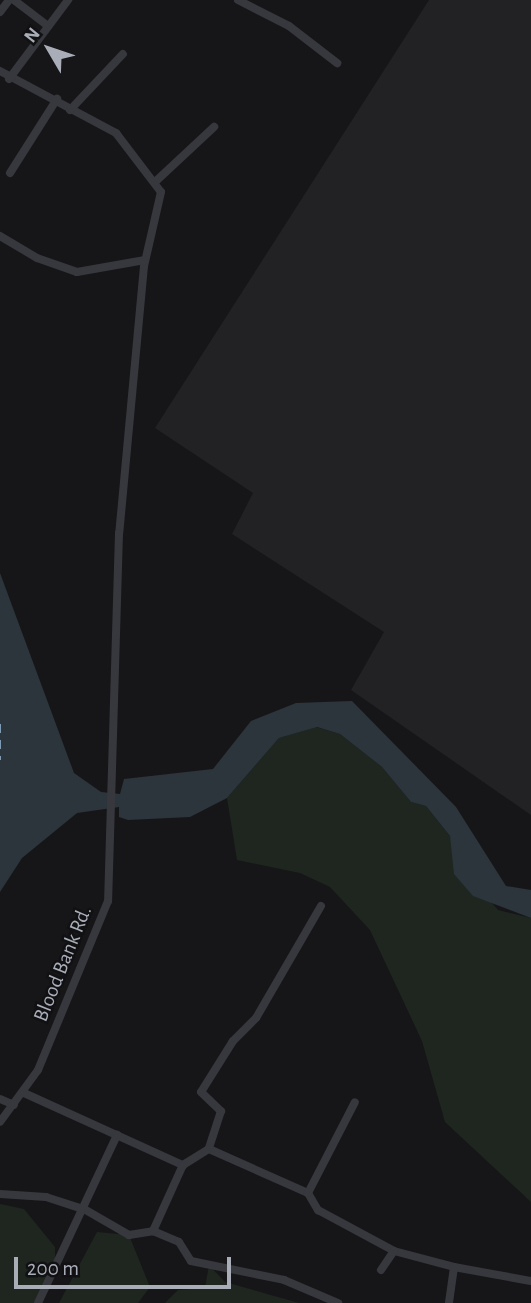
<!DOCTYPE html>
<html>
<head>
<meta charset="utf-8">
<style>
	body { margin:0 }
	#map { position:relative; width:531px; height:1303px; overflow:hidden; background:#161618; font-family:"Alegreya Sans",sans-serif }
	div>[style] { position:absolute }
	.built>* { inset:0; background:#222225 }
	.green>* { inset:0; background:#1e261f }
	.water>* { inset:0; background:#2c353c }
	.ferry>* { height:2px; margin-top:-1px; transform-origin:0; background:repeating-linear-gradient(90deg,#7f9bb3 0 9px,transparent 0 16px) }
	.minor>* { height:8px; margin:-4px; padding:0 4px; transform-origin:4px; border-radius:4px; background:#37383d }
	span { translate:-50% -50%; white-space:nowrap; text-align:center; line-height:1.15; -webkit-text-stroke:5px #111113; paint-order:stroke }
	.street-label { font-size:21px; color:#a8adb8 }
	.north { position:absolute; left:14px; top:14px; width:70px; height:70px; -webkit-text-stroke:5px #111113; paint-order:stroke; rotate:309deg; font-size:19px; font-weight:700; line-height:28px; text-align:center; color:#a8adb8 }
	.north::after { content:''; display:block; margin:auto; width:24px; height:32px; background:#a8adb8; clip-path:polygon(50% 0,100% 100%,50% 72%,0 100%) }
	.scale { position:absolute; left:14px; top:1257px; width:217px; height:32px; box-sizing:border-box; border:4px solid #a8adb8; border-top:0; padding-left:9px; font-size:21px; line-height:24px; white-space:nowrap; color:#a8adb8; -webkit-text-stroke:5px #111113; paint-order:stroke }
</style>
</head>
<body>
<div id="map">
	<div class="built">
		<div style="clip-path:polygon(429px 0,531px 0,531px 815px,351px 690px,384px 632px,232px 534px,253px 493px,155px 428px)"></div>
	</div>
	<div class="green">
		<div style="clip-path:polygon(316px 727px,340px 734px,382px 767px,411px 802px,426px 806px,450px 836px,458px 863px,498px 910px,531px 918px,531px 1202px,445px 1122px,422px 1041px,370px 930px,330px 887px,300px 873px,237px 860px,227px 798px,279px 738px)"></div>
		<div style="clip-path:polygon(0 1204px,24px 1209px,55px 1247px,55px 1275px,35px 1303px,0 1303px)"></div>
		<div style="clip-path:polygon(97px 1232px,129px 1235px,150px 1287px,138px 1303px,59px 1303px)"></div>
		<div style="clip-path:polygon(209px 1265px,225px 1282px,299px 1303px,165px 1303px,178px 1290px,205px 1288px)"></div>
	</div>
	<div class="water">
		<div style="clip-path:polygon(0 573px,74px 773px,101px 792px,120px 794px,124px 779px,213px 769px,251px 721px,296px 703px,352px 701px,456px 807px,506px 886px,531px 890px,531px 918px,473px 896px,454px 874px,450px 836px,426px 806px,411px 802px,382px 767px,340px 734px,317px 727px,279px 738px,227px 798px,190px 817px,128px 820px,119px 817px,119px 807px,77px 813px,22px 858px,0 892px)"></div>
	</div>
	<div class="ferry">
		<div style="left:0;top:724px;width:36px;rotate:90deg"></div>
	</div>
	<div class="minor">
		<div style="left:14px;top:0;width:43px;rotate:37.4deg"></div>
		<div style="left:238px;top:0;width:57px;rotate:27deg"></div>
		<div style="left:289px;top:26px;width:61px;rotate:37.6deg"></div>
		<div style="left:0;top:12px;width:15px;rotate:-53deg"></div>
		<div style="left:0;top:71px;width:132px;rotate:28.1deg"></div>
		<div style="left:116px;top:133px;width:74px;rotate:52.7deg"></div>
		<div style="left:161px;top:192px;width:76px;rotate:102.9deg"></div>
		<div style="left:144px;top:266px;width:268px;rotate:95.3deg"></div>
		<div style="left:119px;top:533px;width:368px;rotate:91.7deg"></div>
		<div style="left:108px;top:901px;width:183px;rotate:112.5deg"></div>
		<div style="left:38px;top:1070px;width:64px;rotate:126.2deg"></div>
		<div style="left:9px;top:79px;width:99px;rotate:-53.2deg"></div>
		<div style="left:70px;top:110px;width:77px;rotate:-46.6deg"></div>
		<div style="left:10px;top:173px;width:88px;rotate:-57.6deg"></div>
		<div style="left:155px;top:182px;width:81px;rotate:-43deg"></div>
		<div style="left:0;top:236px;width:43px;rotate:30.7deg"></div>
		<div style="left:37px;top:258px;width:42px;rotate:19.3deg"></div>
		<div style="left:77px;top:272px;width:69px;rotate:-10deg"></div>
		<div style="left:321px;top:906px;width:129px;rotate:120.1deg"></div>
		<div style="left:256px;top:1018px;width:33px;rotate:135deg"></div>
		<div style="left:233px;top:1041px;width:60px;rotate:122.1deg"></div>
		<div style="left:201px;top:1092px;width:28px;rotate:44deg"></div>
		<div style="left:221px;top:1111px;width:40px;rotate:108deg"></div>
		<div style="left:209px;top:1149px;width:108px;rotate:24deg"></div>
		<div style="left:308px;top:1193px;width:20px;rotate:60deg"></div>
		<div style="left:318px;top:1210px;width:86px;rotate:28.3deg"></div>
		<div style="left:394px;top:1251px;width:62px;rotate:14.9deg"></div>
		<div style="left:454px;top:1267px;width:36px;rotate:98deg"></div>
		<div style="left:24px;top:1093px;width:175px;rotate:24.4deg"></div>
		<div style="left:183px;top:1165px;width:31px;rotate:-32deg"></div>
		<div style="left:0;top:1099px;width:15px;rotate:23deg"></div>
		<div style="left:308px;top:1193px;width:102px;rotate:-62.7deg"></div>
		<div style="left:0;top:1194px;width:46px;rotate:3.7deg"></div>
		<div style="left:46px;top:1197px;width:40px;rotate:18deg"></div>
		<div style="left:84px;top:1209px;width:52px;rotate:30deg"></div>
		<div style="left:129px;top:1235px;width:24px;rotate:-9deg"></div>
		<div style="left:153px;top:1231px;width:28px;rotate:23deg"></div>
		<div style="left:179px;top:1242px;width:22px;rotate:58deg"></div>
		<div style="left:191px;top:1261px;width:95px;rotate:11.5deg"></div>
		<div style="left:284px;top:1280px;width:59px;rotate:23.1deg"></div>
		<div style="left:153px;top:1231px;width:72px;rotate:-65.6deg"></div>
		<div style="left:454px;top:1267px;width:78px;rotate:10.3deg"></div>
		<div style="left:381px;top:1270px;width:23px;rotate:-56deg"></div>
		<div style="left:38px;top:1303px;width:186px;rotate:-64.8deg"></div>
	</div>
	<div class="street-label">
		<span style="left:63px;top:964px;rotate:-68deg">Blood Bank Rd.</span>
	</div>
	<div class="north">N</div>
	<div class="scale">200 m</div>
</div>
</body>
</html>
